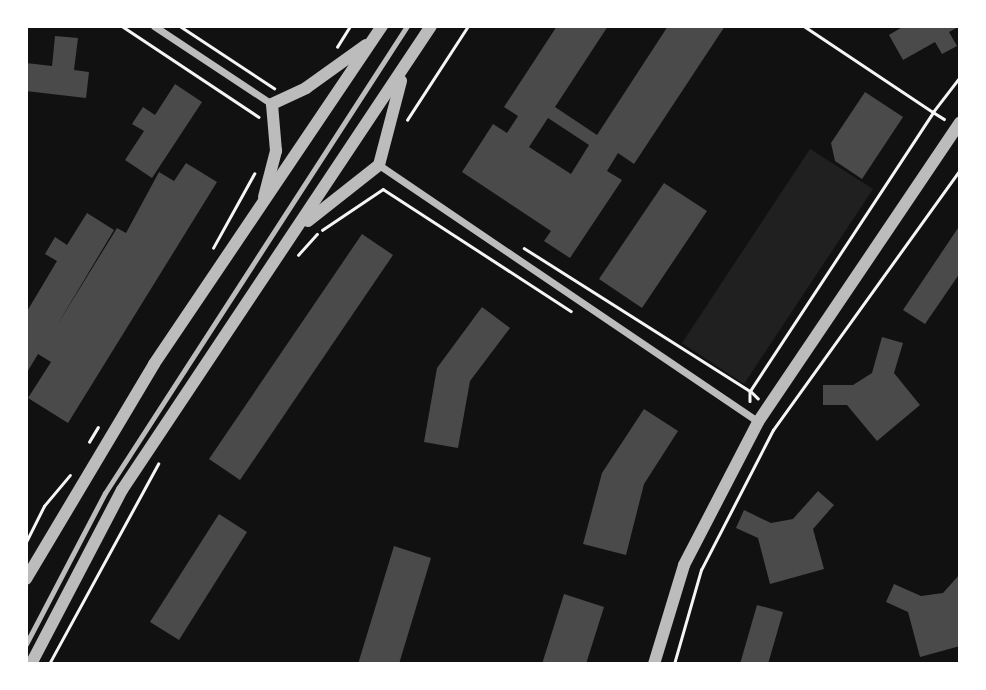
<!DOCTYPE html>
<html>
<head>
<meta charset="utf-8">
<style>
	body { margin:0 }
	#map { position:relative; width:986px; height:690px; overflow:hidden; background:#111; font-family:Poppins,sans-serif }
	div>[style] { position:absolute }
	.green>* { inset:0; background:#202020 }
	.building>* { inset:0; background:#4a4a4a }
	.path>* { height:2.5px; margin:-1.25px; padding:0 1.25px; transform-origin:1.25px; border-radius:1.25px; background:#f5f5f5 }
	.service>* { height:5px; margin:-2.5px; padding:0 2.5px; transform-origin:2.5px; border-radius:2.5px; background:#bcbcbc }
	.minor>* { height:7px; margin:-3.5px; padding:0 3.5px; transform-origin:3.5px; border-radius:3.5px; background:#bcbcbc }
	.tertiary>* { height:12px; margin:-6px; padding:0 6px; transform-origin:6px; border-radius:6px; background:#bcbcbc }
	span { translate:-50% -50%; white-space:nowrap; text-align:center; line-height:1.15; -webkit-text-stroke:5px #fff; paint-order:stroke }
	.frame { position:absolute; inset:0; border:28px solid #fff; pointer-events:none }
</style>
</head>
<body>
<div id="map">
	<div class="green">
		<div style="clip-path:polygon(810px 149px,873px 189px,744px 384px,682px 343px)"></div>
	</div>
	<div class="building">
		<div style="clip-path:polygon(evenodd,557px 26px,608px 26px,555px 107px,597px 135px,668px 26px,725px 26px,634px 164px,618px 153px,607px 171px,622px 180px,570px 258px,544px 241px,551px 231px,462px 172px,493px 124px,507px 133px,518px 116px,504px 107px,557px 26px,548px 118px,589px 145px,571px 174px,529px 147px,548px 118px)"></div>
		<div style="clip-path:polygon(904px 26px,960px 26px,949px 32px,957px 46px,942px 54px,935px 42px,903px 60px,889px 35px)"></div>
		<div style="clip-path:polygon(55px 36px,78px 38px,74px 70px,89px 72px,86px 98px,26px 91px,26px 63px,52px 66px)"></div>
		<div style="clip-path:polygon(175px 84px,202px 102px,152px 178px,125px 160px,144px 131px,132px 124px,143px 107px,155px 115px)"></div>
		<div style="clip-path:polygon(865px 92px,903px 117px,862px 179px,835px 161px,831px 143px)"></div>
		<div style="clip-path:polygon(186px 163px,217px 182px,68px 423px,28px 398px,51px 362px,38px 354px,26px 374px,26px 313px,57px 261px,45px 254px,55px 237px,67px 245px,87px 213px,114px 230px,56px 327px,117px 228px,126px 233px,159px 172px,174px 181px)"></div>
		<div style="clip-path:polygon(664px 183px,707px 211px,642px 308px,599px 279px)"></div>
		<div style="clip-path:polygon(960px 225px,960px 273px,925px 324px,903px 310px)"></div>
		<div style="clip-path:polygon(362px 234px,393px 255px,240px 480px,209px 459px)"></div>
		<div style="clip-path:polygon(482px 307px,510px 328px,470px 381px,458px 448px,424px 442px,437px 368px)"></div>
		<div style="clip-path:polygon(882px 337px,903px 343px,894px 373px,920px 405px,877px 441px,847px 405px,823px 405px,823px 385px,853px 385px,872px 373px)"></div>
		<div style="clip-path:polygon(644px 409px,678px 431px,644px 484px,626px 555px,583px 544px,602px 473px)"></div>
		<div style="clip-path:polygon(818px 491px,834px 505px,813px 529px,824px 569px,770px 584px,758px 538px,736px 528px,744px 510px,771px 523px,793px 519px)"></div>
		<div style="clip-path:polygon(219px 514px,247px 532px,179px 640px,150px 622px)"></div>
		<div style="clip-path:polygon(394px 546px,431px 558px,399px 664px,358px 664px)"></div>
		<div style="clip-path:polygon(960px 574px,960px 646px,920px 657px,908px 612px,886px 602px,894px 584px,921px 596px,943px 593px)"></div>
		<div style="clip-path:polygon(564px 594px,604px 607px,586px 664px,542px 664px)"></div>
		<div style="clip-path:polygon(757px 605px,783px 612px,768px 664px,740px 664px)"></div>
	</div>
	<div class="path">
		<div style="left:122px;top:26px;width:164px;rotate:33.6deg"></div>
		<div style="left:180px;top:26px;width:113px;rotate:33.4deg"></div>
		<div style="left:804px;top:26px;width:155px;rotate:33.7deg"></div>
		<div style="left:933px;top:112px;width:44px;rotate:-52.4deg"></div>
		<div style="left:337px;top:47px;width:25px;rotate:-58deg"></div>
		<div style="left:407px;top:120px;width:112px;rotate:-57deg"></div>
		<div style="left:322px;top:230px;width:73px;rotate:-33.9deg"></div>
		<div style="left:383px;top:189px;width:224px;rotate:33deg"></div>
		<div style="left:213px;top:248px;width:85px;rotate:-61deg"></div>
		<div style="left:524px;top:248px;width:267px;rotate:32.3deg"></div>
		<div style="left:750px;top:391px;width:10px;rotate:90deg"></div>
		<div style="left:298px;top:255px;width:28px;rotate:-48deg"></div>
		<div style="left:758px;top:399px;width:11px;rotate:-135deg"></div>
		<div style="left:750px;top:391px;width:334px;rotate:-56.7deg"></div>
		<div style="left:933px;top:112px;width:13px;rotate:32deg"></div>
		<div style="left:89px;top:442px;width:17px;rotate:-59deg"></div>
		<div style="left:26px;top:542px;width:40px;rotate:-63.4deg"></div>
		<div style="left:44px;top:506px;width:40px;rotate:-50deg"></div>
		<div style="left:49px;top:664px;width:228px;rotate:-61.4deg"></div>
		<div style="left:674px;top:664px;width:98px;rotate:-74deg"></div>
		<div style="left:701px;top:570px;width:157px;rotate:-62.8deg"></div>
		<div style="left:773px;top:430px;width:320px;rotate:-54.3deg"></div>
	</div>
	<div class="service">
		<div style="left:26px;top:644px;width:170px;rotate:-62.4deg"></div>
		<div style="left:105px;top:493px;width:556px;rotate:-57.11deg"></div>
	</div>
	<div class="minor">
		<div style="left:154px;top:26px;width:141px;rotate:33.5deg"></div>
		<div style="left:379px;top:165px;width:458px;rotate:34.1deg"></div>
	</div>
	<div class="tertiary">
		<div style="left:264px;top:197px;width:48px;rotate:-75.4deg"></div>
		<div style="left:276px;top:151px;width:47px;rotate:-94.9deg"></div>
		<div style="left:272px;top:104px;width:38px;rotate:-25deg"></div>
		<div style="left:306px;top:88px;width:74px;rotate:-35.6deg"></div>
		<div style="left:308px;top:221px;width:90px;rotate:-38.3deg"></div>
		<div style="left:379px;top:165px;width:87px;rotate:-75.3deg"></div>
		<div style="left:26px;top:579px;width:250px;rotate:-59.2deg"></div>
		<div style="left:154px;top:364px;width:408px;rotate:-56deg"></div>
		<div style="left:31px;top:664px;width:196px;rotate:-62.4deg"></div>
		<div style="left:122px;top:490px;width:557px;rotate:-56.34deg"></div>
		<div style="left:654px;top:664px;width:103px;rotate:-73.1deg"></div>
		<div style="left:684px;top:565px;width:161px;rotate:-62.6deg"></div>
		<div style="left:758px;top:422px;width:361px;rotate:-56deg"></div>
	</div>
	<div class="frame"></div>
</div>
</body>
</html>
